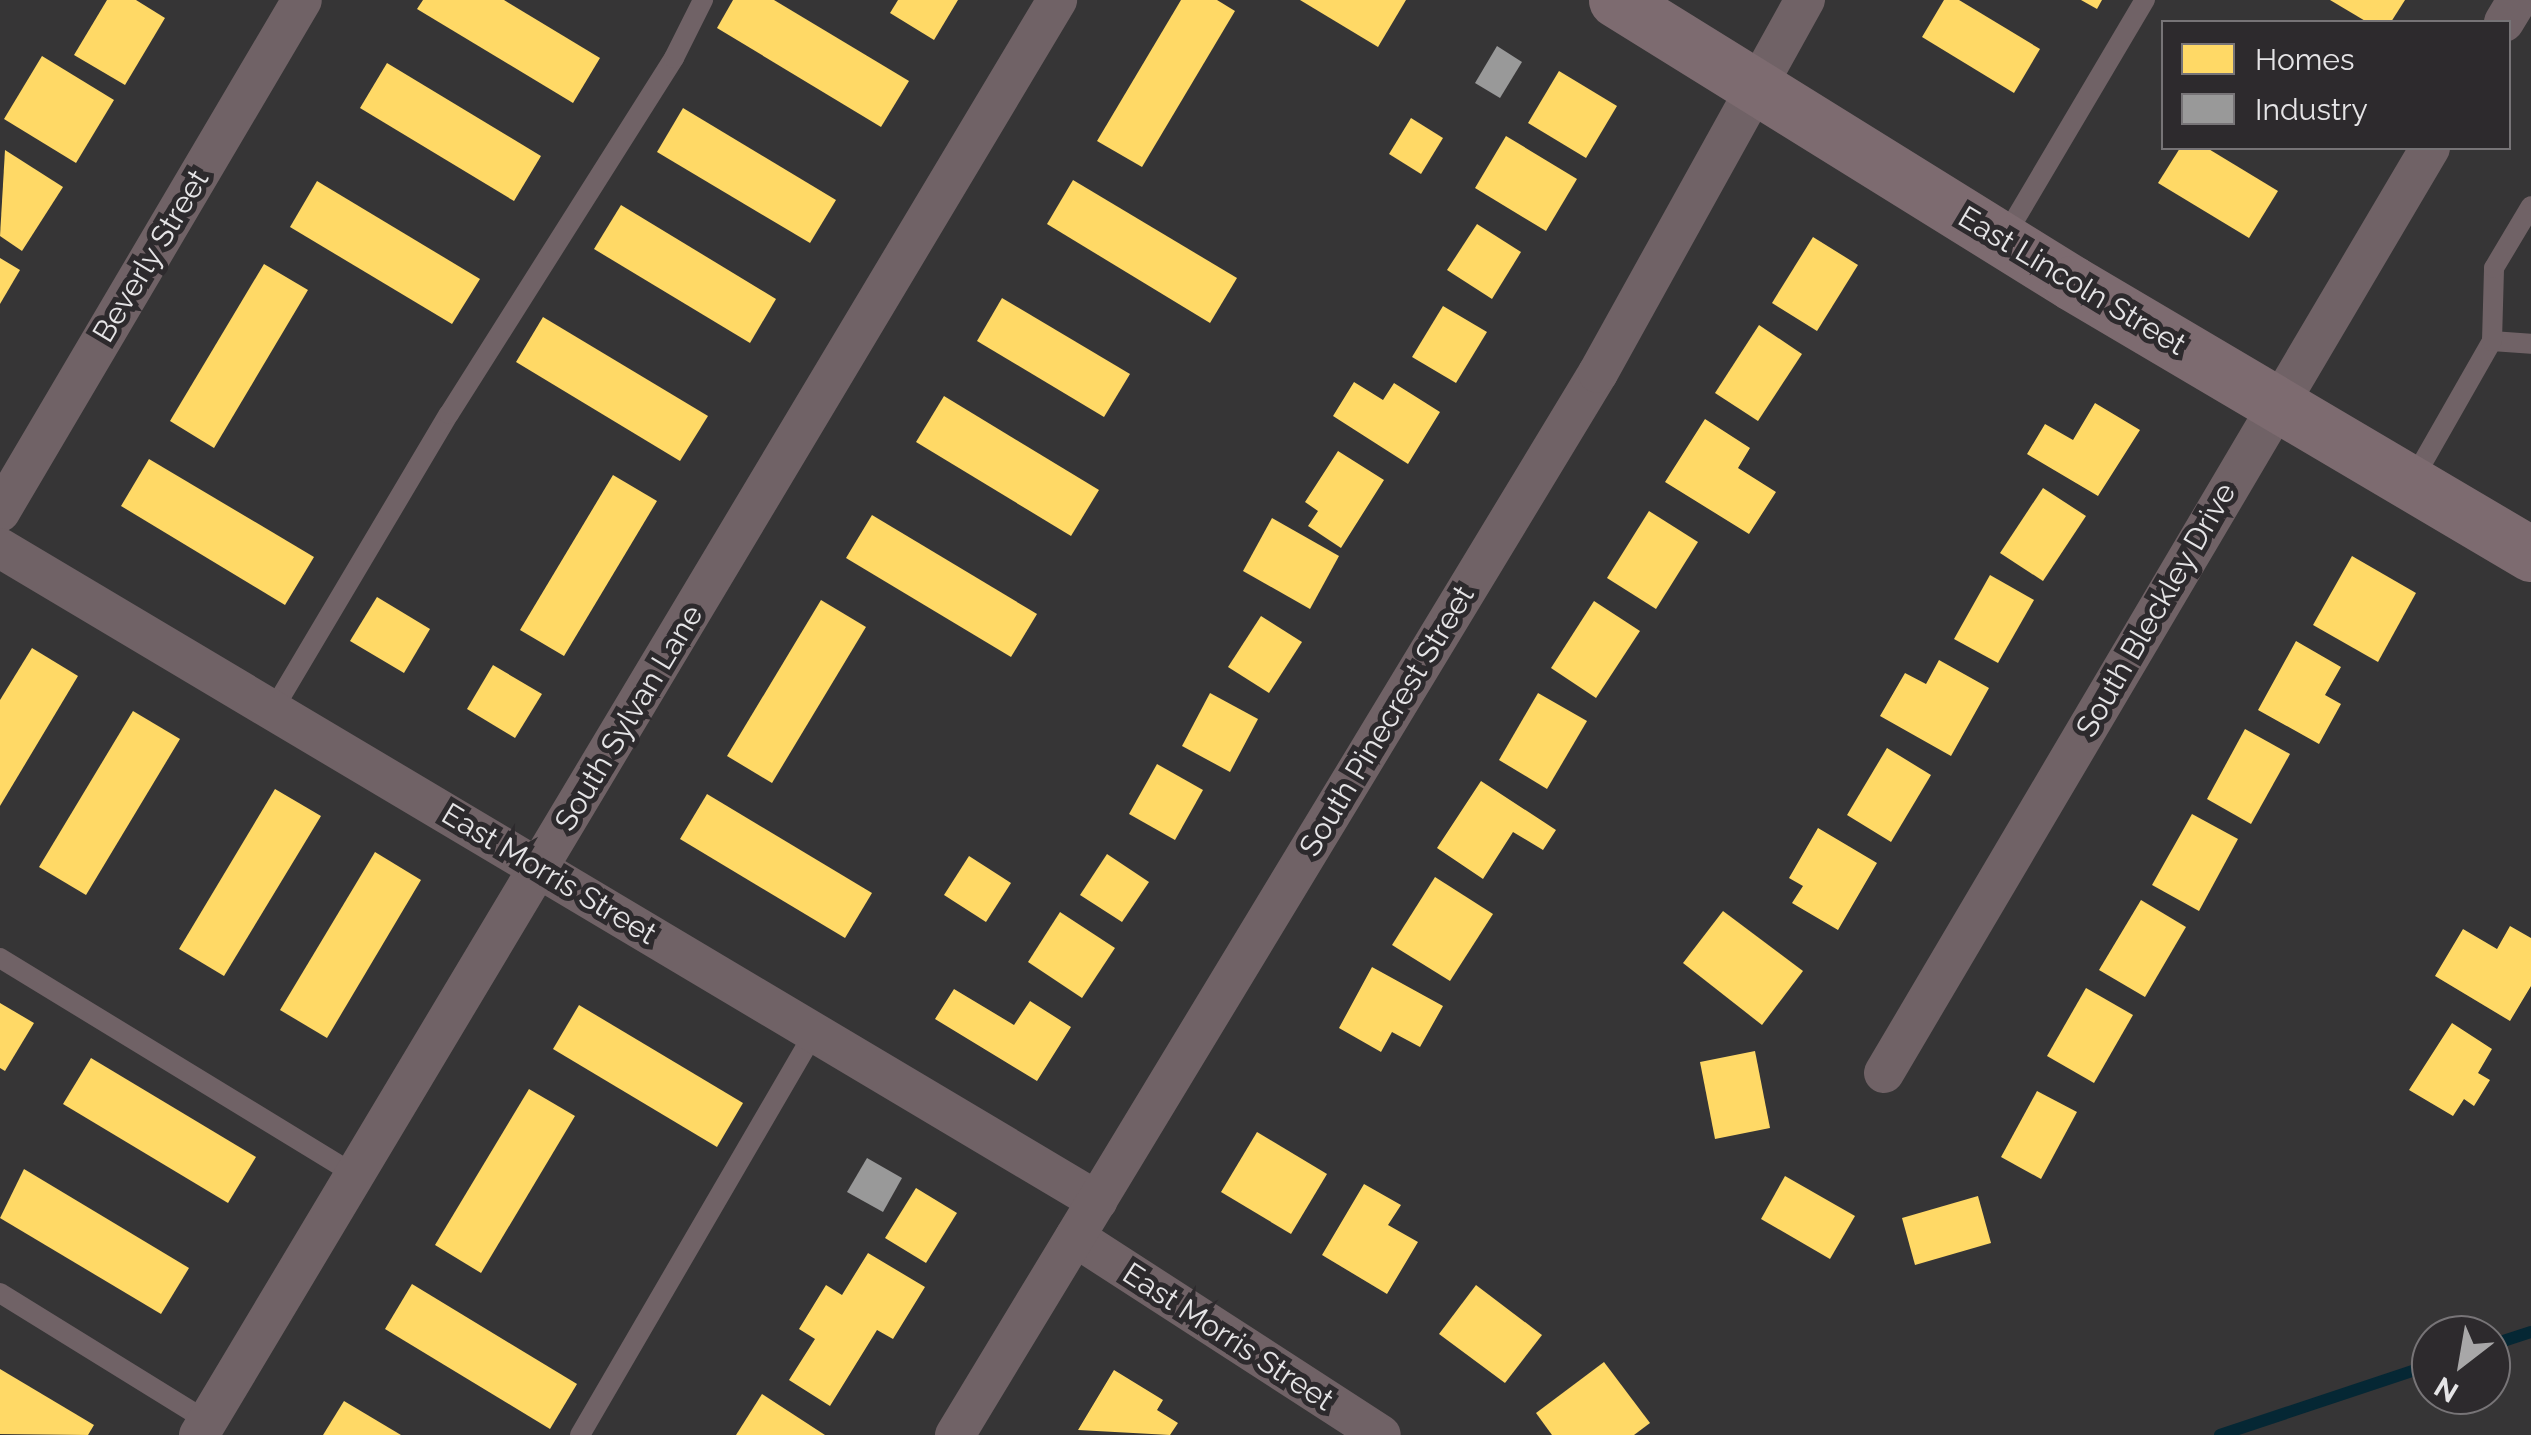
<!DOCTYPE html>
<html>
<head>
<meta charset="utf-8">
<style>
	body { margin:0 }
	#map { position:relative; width:2531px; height:1435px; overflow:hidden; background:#363536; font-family:Raleway,sans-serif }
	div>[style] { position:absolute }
	.homes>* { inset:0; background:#ffd966 }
	.industry>* { inset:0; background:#999 }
	.stream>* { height:12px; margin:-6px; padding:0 6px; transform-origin:6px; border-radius:6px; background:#052734 }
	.lane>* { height:20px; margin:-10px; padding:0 10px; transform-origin:10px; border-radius:10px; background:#706266 }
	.street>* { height:40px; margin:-20px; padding:0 20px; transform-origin:20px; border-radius:20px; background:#706266 }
	.secondary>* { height:55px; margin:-27.5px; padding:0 27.5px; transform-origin:27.5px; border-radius:27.5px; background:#7d6b70 }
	span { translate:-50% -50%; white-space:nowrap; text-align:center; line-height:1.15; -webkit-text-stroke:10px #2d2a2d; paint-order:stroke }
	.street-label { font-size:30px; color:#e5e4e6 }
	.legend { position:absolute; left:2161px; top:20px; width:350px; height:130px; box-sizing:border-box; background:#2d2a2d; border:2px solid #777477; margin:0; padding:12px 18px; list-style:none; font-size:30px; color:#e5e4e6 }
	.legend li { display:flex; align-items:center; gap:20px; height:50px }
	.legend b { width:50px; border:2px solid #777477 }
	.north { position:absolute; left:2411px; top:1315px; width:100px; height:100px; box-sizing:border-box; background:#2d2a2d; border:2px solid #777477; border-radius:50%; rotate:211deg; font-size:28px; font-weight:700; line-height:40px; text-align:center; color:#e5e4e6 }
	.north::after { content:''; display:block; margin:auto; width:35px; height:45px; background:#a8a7a8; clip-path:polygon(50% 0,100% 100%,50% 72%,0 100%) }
</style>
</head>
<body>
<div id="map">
	<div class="homes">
		<div style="clip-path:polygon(107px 0,136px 0,165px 18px,125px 85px,74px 55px)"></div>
		<div style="clip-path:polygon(423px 0,504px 0,600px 58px,573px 103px,417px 9px)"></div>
		<div style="clip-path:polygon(733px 0,774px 0,909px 81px,881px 127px,717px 28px)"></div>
		<div style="clip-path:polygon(898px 0,958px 0,934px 40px,890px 13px)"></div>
		<div style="clip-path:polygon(1181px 0,1217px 0,1235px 11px,1142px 167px,1097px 141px)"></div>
		<div style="clip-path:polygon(1300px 0,1406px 0,1378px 47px)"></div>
		<div style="clip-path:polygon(1944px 0,1959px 0,2040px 49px,2014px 93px,1922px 37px)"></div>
		<div style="clip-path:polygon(2081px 0,2102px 0,2097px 9px)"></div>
		<div style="clip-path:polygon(2330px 0,2405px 0,2391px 22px,2367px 22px)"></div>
		<div style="clip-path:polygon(42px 56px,114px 100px,76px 163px,4px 119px)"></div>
		<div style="clip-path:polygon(387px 63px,541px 156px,514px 201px,360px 108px)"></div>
		<div style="clip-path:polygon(1559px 71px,1617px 106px,1586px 158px,1528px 123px)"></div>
		<div style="clip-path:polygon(683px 108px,836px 200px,810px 243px,657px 152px)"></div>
		<div style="clip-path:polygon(1411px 118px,1443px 138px,1421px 174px,1389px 154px)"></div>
		<div style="clip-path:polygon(1506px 136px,1577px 179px,1546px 231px,1475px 188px)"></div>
		<div style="clip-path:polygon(2180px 148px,2207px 148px,2278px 191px,2249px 238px,2158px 183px)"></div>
		<div style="clip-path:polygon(5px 150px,63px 187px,22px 251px,0 236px)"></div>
		<div style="clip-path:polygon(1073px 180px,1237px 278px,1210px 323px,1047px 224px)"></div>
		<div style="clip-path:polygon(317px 181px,480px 279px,452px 324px,290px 227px)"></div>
		<div style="clip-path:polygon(621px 205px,776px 299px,750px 343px,594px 249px)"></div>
		<div style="clip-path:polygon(1477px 224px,1521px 252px,1492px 299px,1447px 270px)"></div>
		<div style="clip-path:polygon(1813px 237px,1858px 265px,1817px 331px,1772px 303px)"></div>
		<div style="clip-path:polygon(0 258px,20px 270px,0 304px)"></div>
		<div style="clip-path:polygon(264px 264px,308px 290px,214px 448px,170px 421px)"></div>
		<div style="clip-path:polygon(1002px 298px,1130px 374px,1104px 417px,977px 341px)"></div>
		<div style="clip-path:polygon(1443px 306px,1487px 332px,1456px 383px,1412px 357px)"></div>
		<div style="clip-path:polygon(543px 317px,708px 416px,680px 461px,516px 362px)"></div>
		<div style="clip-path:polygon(1759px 325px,1802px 354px,1758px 421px,1715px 393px)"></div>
		<div style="clip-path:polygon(1354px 382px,1383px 400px,1394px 383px,1440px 412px,1408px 464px,1333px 416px)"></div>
		<div style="clip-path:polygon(944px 396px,1099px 490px,1071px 536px,916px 442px)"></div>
		<div style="clip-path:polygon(2095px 403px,2140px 430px,2098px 496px,2027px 454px,2045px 424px,2073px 440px)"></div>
		<div style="clip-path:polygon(1705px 419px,1750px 448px,1738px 468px,1776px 492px,1749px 534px,1665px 482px)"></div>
		<div style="clip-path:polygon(1338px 451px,1384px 480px,1341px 548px,1308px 526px,1318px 511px,1305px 502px)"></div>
		<div style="clip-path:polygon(149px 459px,314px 557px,285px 605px,121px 506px)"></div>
		<div style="clip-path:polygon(613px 475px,657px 501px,564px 656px,520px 630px)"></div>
		<div style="clip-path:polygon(2043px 488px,2086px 516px,2043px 581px,2000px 553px)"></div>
		<div style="clip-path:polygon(1649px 511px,1698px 542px,1656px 609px,1607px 578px)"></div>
		<div style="clip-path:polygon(872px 515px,1037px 614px,1011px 657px,846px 558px)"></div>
		<div style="clip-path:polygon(1272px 518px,1339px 556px,1310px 609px,1243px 571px)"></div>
		<div style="clip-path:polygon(2352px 556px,2416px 593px,2378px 662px,2313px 625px)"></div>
		<div style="clip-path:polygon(1990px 575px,2034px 600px,1998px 663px,1954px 639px)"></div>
		<div style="clip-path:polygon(377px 597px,430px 629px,404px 673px,350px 641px)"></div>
		<div style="clip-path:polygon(821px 600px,866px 627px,772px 783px,727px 756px)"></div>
		<div style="clip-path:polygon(1594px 601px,1640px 631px,1596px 698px,1551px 668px)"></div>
		<div style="clip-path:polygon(1261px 616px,1302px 642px,1269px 693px,1228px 667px)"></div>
		<div style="clip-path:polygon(2296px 641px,2341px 667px,2325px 695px,2341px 704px,2319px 744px,2258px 710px)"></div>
		<div style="clip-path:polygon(32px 648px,78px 676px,0 806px,0 700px)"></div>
		<div style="clip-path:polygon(1939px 660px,1989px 688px,1951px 756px,1880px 716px,1905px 673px,1926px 684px)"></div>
		<div style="clip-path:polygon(493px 665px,542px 694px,515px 738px,467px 709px)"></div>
		<div style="clip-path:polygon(1210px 693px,1258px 719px,1230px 772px,1182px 746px)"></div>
		<div style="clip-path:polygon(1538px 693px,1587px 721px,1547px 789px,1499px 760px)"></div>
		<div style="clip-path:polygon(133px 711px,180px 739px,86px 895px,39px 867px)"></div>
		<div style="clip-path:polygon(2245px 729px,2290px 754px,2251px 824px,2207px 799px)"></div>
		<div style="clip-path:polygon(1887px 748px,1931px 775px,1891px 842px,1847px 815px)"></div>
		<div style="clip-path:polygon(1157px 764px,1203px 790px,1175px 840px,1129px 814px)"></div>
		<div style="clip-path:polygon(1481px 781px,1556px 830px,1543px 850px,1513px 832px,1483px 879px,1437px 848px)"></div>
		<div style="clip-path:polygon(275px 789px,321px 816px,224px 976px,179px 949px)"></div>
		<div style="clip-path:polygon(707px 794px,872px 893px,845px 938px,680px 839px)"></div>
		<div style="clip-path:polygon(2192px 814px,2238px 839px,2199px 911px,2152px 885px)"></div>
		<div style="clip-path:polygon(1818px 828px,1877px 863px,1838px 930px,1792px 903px,1803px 886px,1789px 878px)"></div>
		<div style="clip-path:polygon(375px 852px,421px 880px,327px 1038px,280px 1010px)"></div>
		<div style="clip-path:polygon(1107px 854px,1149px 882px,1122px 922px,1080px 895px)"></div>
		<div style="clip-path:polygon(969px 856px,1011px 883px,986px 922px,944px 895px)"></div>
		<div style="clip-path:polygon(1435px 877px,1493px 914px,1450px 981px,1392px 945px)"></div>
		<div style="clip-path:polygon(2141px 900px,2186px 927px,2145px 997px,2099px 970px)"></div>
		<div style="clip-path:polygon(1723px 911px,1803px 971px,1762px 1025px,1683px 963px)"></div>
		<div style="clip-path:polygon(1060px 912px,1115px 948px,1082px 998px,1028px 962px)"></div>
		<div style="clip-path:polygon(2510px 926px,2531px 938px,2531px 986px,2510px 1021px,2435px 976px,2463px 929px,2497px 949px)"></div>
		<div style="clip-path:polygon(1372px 967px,1443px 1006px,1420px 1047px,1392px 1032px,1381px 1052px,1339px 1028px)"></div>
		<div style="clip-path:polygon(2086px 988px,2133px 1015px,2094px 1083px,2047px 1056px)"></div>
		<div style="clip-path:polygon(954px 989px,1014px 1025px,1030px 1001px,1071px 1027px,1037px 1081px,935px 1019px)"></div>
		<div style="clip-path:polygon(0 1003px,34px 1023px,5px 1071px,0 1068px)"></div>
		<div style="clip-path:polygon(579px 1005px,743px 1103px,717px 1147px,553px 1049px)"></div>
		<div style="clip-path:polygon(2452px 1023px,2492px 1049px,2478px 1073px,2490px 1080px,2474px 1106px,2464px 1099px,2453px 1116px,2409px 1090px)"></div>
		<div style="clip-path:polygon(1755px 1051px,1770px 1128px,1715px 1139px,1700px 1062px)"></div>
		<div style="clip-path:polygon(91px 1058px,256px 1157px,228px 1203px,63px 1104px)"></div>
		<div style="clip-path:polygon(529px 1089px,575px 1116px,481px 1273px,435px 1245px)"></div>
		<div style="clip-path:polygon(2037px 1091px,2077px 1112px,2041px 1179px,2001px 1157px)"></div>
		<div style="clip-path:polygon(1257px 1132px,1327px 1174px,1291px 1234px,1221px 1192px)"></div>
		<div style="clip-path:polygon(24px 1169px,189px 1268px,161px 1314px,0 1218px)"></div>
		<div style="clip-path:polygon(1785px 1176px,1855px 1216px,1830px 1259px,1761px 1219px)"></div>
		<div style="clip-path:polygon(1364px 1184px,1401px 1205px,1388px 1225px,1418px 1242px,1387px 1294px,1322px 1255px)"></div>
		<div style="clip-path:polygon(916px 1188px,957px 1213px,926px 1263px,885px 1238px)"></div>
		<div style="clip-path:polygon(1978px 1196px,1991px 1243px,1915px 1265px,1902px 1218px)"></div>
		<div style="clip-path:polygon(868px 1253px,925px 1287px,893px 1339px,877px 1330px,830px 1406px,789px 1380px,815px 1339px,799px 1329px,826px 1285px,842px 1295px)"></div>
		<div style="clip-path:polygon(412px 1284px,577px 1384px,550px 1429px,385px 1329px)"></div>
		<div style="clip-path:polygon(1476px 1285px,1542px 1335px,1505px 1383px,1439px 1334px)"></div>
		<div style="clip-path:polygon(1604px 1362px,1650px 1423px,1634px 1435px,1552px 1435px,1536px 1413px)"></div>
		<div style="clip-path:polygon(0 1369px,94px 1425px,88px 1435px,0 1434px)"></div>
		<div style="clip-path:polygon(1114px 1370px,1163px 1400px,1157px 1410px,1178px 1423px,1170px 1435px,1078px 1430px)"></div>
		<div style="clip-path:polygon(762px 1394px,825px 1435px,736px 1435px)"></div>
		<div style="clip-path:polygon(344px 1401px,401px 1435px,323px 1435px)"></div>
	</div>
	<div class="industry">
		<div style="clip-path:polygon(1497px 46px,1522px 62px,1500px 98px,1475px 83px)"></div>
		<div style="clip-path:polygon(867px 1158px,902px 1178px,883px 1212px,847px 1192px)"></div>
	</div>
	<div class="stream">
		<div style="left:2491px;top:1345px;width:42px;rotate:-18deg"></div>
		<div style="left:2220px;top:1435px;width:222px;rotate:-18.4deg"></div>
	</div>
	<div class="lane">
		<div style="left:2004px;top:238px;width:277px;rotate:-59.4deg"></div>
		<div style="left:2492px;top:341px;width:39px;rotate:4deg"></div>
		<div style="left:2411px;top:483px;width:163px;rotate:-60.3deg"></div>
		<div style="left:2492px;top:341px;width:73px;rotate:-88.4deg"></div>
		<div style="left:2494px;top:268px;width:72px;rotate:-59.2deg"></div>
		<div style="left:273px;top:710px;width:344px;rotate:-59.3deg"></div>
		<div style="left:449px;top:414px;width:421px;rotate:-57.7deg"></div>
		<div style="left:674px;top:58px;width:65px;rotate:-63.4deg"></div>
		<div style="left:0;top:958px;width:416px;rotate:31.4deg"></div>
		<div style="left:0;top:1293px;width:243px;rotate:31.7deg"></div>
		<div style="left:580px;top:1435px;width:465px;rotate:-59.8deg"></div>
	</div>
	<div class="street">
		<div style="left:2504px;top:22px;width:26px;rotate:-59deg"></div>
		<div style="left:0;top:512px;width:594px;rotate:-59.47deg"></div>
		<div style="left:0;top:548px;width:1277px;rotate:30.76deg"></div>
		<div style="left:1884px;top:1073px;width:1074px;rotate:-59.45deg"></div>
		<div style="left:1075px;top:1237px;width:364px;rotate:32.9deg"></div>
		<div style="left:199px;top:1435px;width:1672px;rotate:-59.12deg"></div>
		<div style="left:955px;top:1435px;width:1241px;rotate:-58.81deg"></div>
		<div style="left:1598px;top:373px;width:427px;rotate:-61deg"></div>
	</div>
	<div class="secondary">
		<div style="left:1616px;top:0;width:537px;rotate:31.82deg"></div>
		<div style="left:2072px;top:283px;width:533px;rotate:30.56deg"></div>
	</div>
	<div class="street-label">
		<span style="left:151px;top:256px;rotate:-59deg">Beverly Street</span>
		<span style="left:2072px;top:281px;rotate:31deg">East Lincoln Street</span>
		<span style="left:2156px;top:610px;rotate:-60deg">South Bleckley Drive</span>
		<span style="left:629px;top:718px;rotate:-59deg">South Sylvan Lane</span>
		<span style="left:1387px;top:721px;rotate:-59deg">South Pinecrest Street</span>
		<span style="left:549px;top:874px;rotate:31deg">East Morris Street</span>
		<span style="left:1228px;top:1337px;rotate:33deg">East Morris Street</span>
	</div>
	<ul class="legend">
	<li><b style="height:28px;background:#ffd966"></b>Homes</li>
	<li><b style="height:28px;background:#999"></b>Industry</li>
	</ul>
	<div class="north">N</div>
</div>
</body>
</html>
